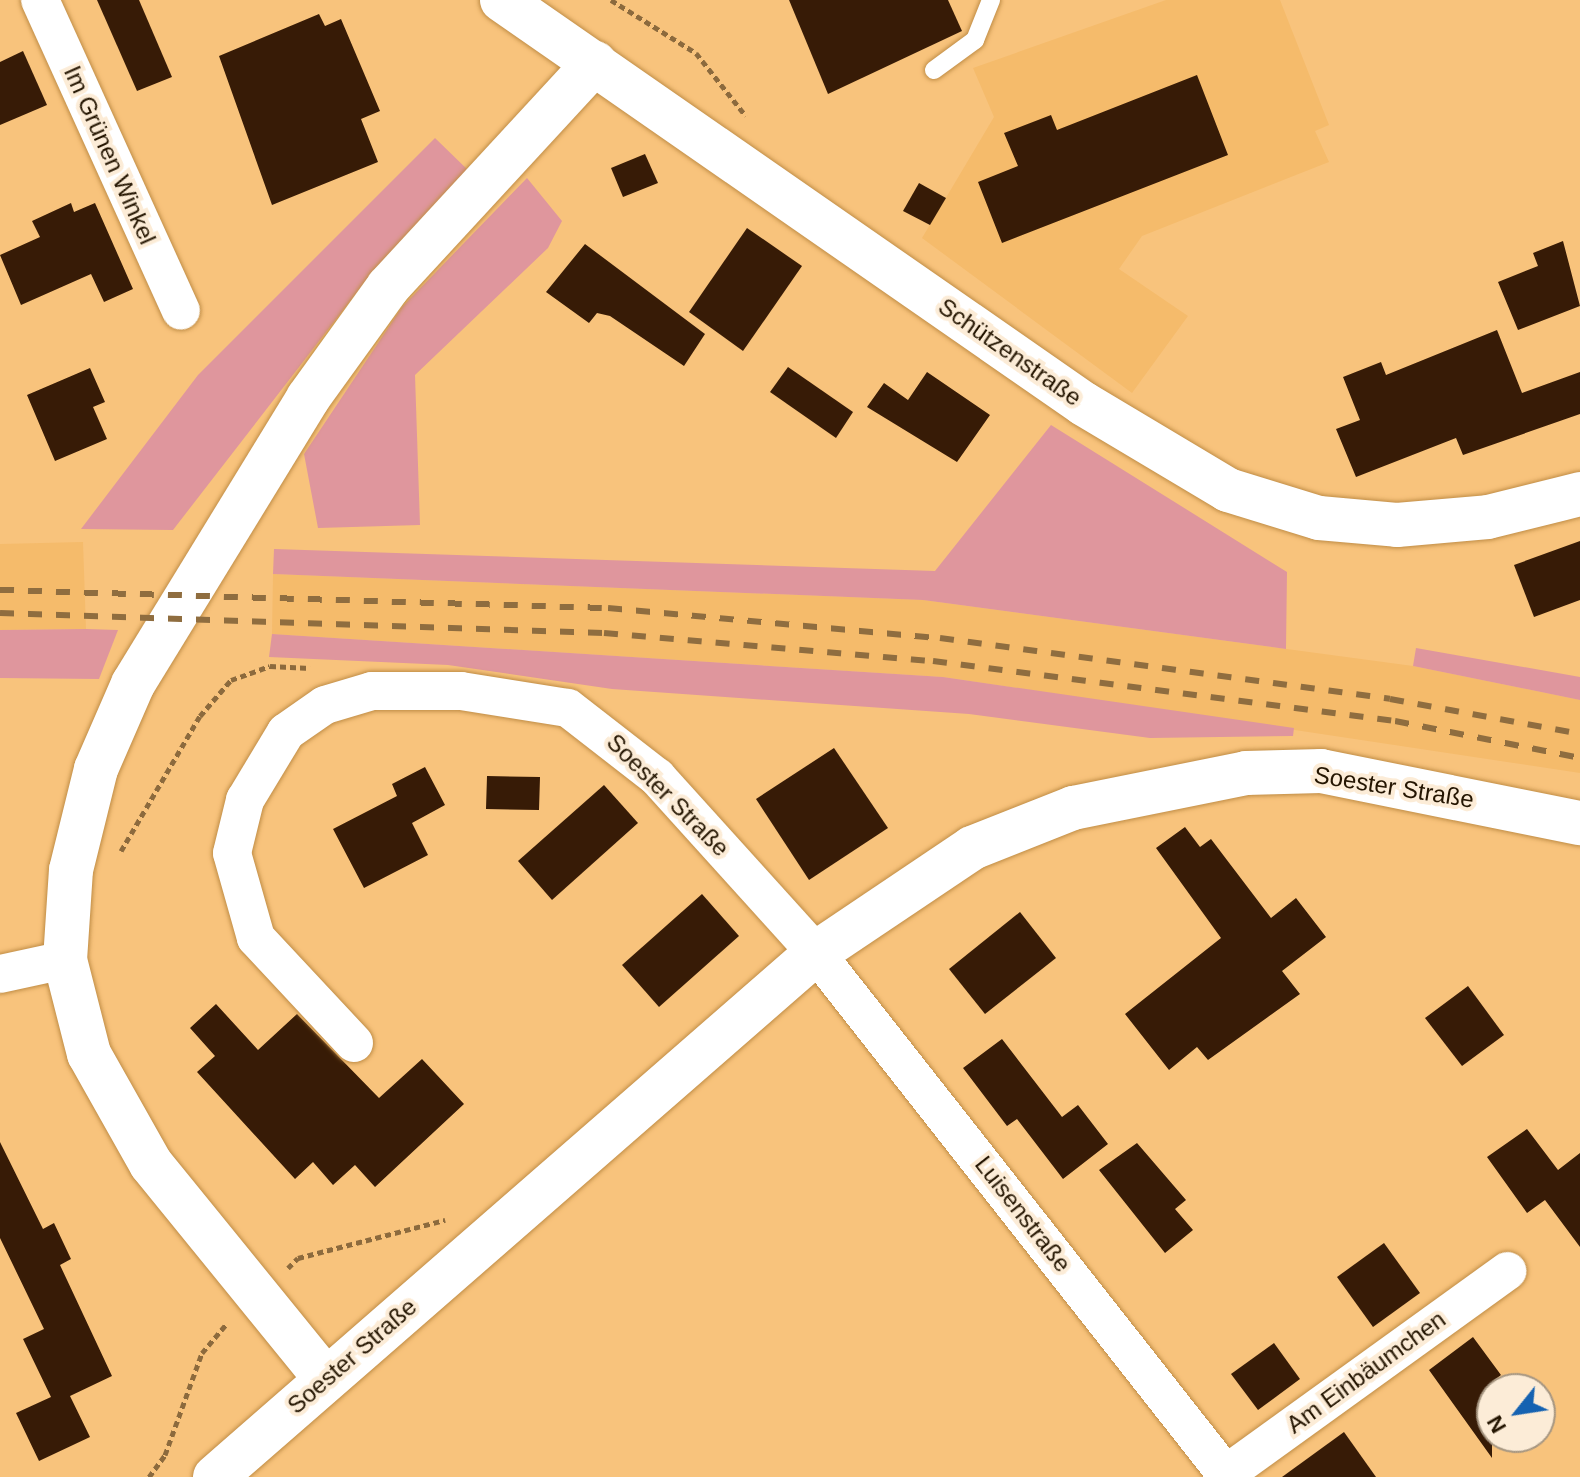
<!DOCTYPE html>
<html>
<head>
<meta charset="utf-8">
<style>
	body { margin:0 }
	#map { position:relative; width:1580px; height:1477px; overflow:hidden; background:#f8c37c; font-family:Helvetica,sans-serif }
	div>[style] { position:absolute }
	.built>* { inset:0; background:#f5bb6b }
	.green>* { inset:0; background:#df969d }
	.building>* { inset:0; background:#371b06 }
	.path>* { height:5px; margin-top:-2.5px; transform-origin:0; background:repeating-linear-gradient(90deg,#8c6a3d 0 6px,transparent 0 10px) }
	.roads { filter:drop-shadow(0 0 2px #c08d46) drop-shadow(0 0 2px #c08d46) }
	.lane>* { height:18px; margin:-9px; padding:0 9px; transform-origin:9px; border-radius:9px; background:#fff }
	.street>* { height:38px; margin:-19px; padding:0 19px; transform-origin:19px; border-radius:19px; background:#fff }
	.secondary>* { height:44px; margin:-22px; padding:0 22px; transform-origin:22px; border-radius:22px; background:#fff }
	.rail>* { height:6px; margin-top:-3px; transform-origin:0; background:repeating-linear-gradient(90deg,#8f6d3f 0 14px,transparent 0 28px) }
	span { translate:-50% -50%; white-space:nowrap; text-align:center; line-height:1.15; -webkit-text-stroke:8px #fcecd7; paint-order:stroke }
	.street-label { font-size:24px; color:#241501 }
	.north { position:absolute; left:1476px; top:1373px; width:80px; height:80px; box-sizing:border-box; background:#fcecd7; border:2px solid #a69681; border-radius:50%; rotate:240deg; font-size:22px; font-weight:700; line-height:32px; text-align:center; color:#241501 }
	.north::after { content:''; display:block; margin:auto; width:28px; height:36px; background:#1562b1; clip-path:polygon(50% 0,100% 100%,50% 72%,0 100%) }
</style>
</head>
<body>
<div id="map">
	<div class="built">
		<div style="clip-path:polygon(1166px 0,1280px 0,1329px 125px,1315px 131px,1329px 162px,1142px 236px,1119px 269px,1188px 316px,1132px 393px,922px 238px,994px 117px,973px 68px)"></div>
		<div style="clip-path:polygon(83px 542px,86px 629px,0 630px,0 544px)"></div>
		<div style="clip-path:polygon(273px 574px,923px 600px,1413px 666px,1580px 700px,1580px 773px,943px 677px,272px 634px)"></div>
	</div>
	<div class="green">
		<div style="clip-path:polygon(435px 138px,472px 174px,371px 274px,173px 530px,81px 529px,198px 375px)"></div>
		<div style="clip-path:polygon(527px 178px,562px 221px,548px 248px,415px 375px,420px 525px,318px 528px,304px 454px,402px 307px)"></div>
		<div style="clip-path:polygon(1051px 425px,1287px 572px,1286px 649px,923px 600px,273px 574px,274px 549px,935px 571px)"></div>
		<div style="clip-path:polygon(0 630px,86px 629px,118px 630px,99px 679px,0 678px)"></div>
		<div style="clip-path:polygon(272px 634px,943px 677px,1294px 728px,1293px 736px,1150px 738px,969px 714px,612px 689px,448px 665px,269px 657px)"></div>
		<div style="clip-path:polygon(1416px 648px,1580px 677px,1580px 700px,1413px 666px)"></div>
	</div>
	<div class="building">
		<div style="clip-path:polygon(97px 0,139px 0,172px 77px,137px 91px)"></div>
		<div style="clip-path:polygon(789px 0,948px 0,962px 31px,828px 94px)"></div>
		<div style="clip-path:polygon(319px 14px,325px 26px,341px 19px,380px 111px,361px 119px,378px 162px,272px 205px,219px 56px)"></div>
		<div style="clip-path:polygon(23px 51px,47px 105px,0 125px,0 62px)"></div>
		<div style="clip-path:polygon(1197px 75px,1228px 155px,1002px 243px,978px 182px,1018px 166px,1004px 133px,1051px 115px,1057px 130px)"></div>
		<div style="clip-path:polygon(645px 154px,658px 183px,623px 197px,611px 168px)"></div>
		<div style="clip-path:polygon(919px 183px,946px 198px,930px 225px,903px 211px)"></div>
		<div style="clip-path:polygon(71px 203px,74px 212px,95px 203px,133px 289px,104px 302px,91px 274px,21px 305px,0 255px,40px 237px,32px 221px)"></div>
		<div style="clip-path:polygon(747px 228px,802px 266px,743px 351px,689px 312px)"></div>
		<div style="clip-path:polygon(1563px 241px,1580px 306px,1518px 330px,1498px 282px,1538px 266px,1533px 253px)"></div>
		<div style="clip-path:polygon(585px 244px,705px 334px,684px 366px,610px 316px,597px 313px,589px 323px,546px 292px)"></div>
		<div style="clip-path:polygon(1497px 330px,1522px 393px,1580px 372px,1580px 414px,1463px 455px,1456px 438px,1356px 477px,1336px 429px,1360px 420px,1343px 377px,1381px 362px,1386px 375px)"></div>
		<div style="clip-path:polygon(788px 367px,853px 412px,836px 438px,770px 392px)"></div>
		<div style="clip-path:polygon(90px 368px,105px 402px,93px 407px,107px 439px,55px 461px,27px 395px)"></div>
		<div style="clip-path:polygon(927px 372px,990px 415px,957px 462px,867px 407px,884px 383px,908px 400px)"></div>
		<div style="clip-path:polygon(1580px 541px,1580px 600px,1534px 617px,1514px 565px)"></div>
		<div style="clip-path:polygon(834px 748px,888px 828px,809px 880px,756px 799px)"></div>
		<div style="clip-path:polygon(425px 767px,445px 805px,412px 823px,428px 855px,364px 888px,333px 829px,397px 796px,392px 784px)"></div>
		<div style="clip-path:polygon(487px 776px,540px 777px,539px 810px,486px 809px)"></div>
		<div style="clip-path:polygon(604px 785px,638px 823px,552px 900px,518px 861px)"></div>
		<div style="clip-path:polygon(1185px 827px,1200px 847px,1211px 839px,1271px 918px,1296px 898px,1326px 937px,1282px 971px,1300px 994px,1208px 1060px,1197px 1047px,1169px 1070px,1125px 1014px,1221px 938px,1156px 848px)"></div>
		<div style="clip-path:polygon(702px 894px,739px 936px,659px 1007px,622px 965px)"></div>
		<div style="clip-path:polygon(1020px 912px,1056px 958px,985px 1014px,949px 969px)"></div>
		<div style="clip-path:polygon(1468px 986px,1504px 1035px,1462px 1066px,1425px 1018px)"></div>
		<div style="clip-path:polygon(216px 1004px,258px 1050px,297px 1014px,379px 1098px,422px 1059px,464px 1104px,375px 1187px,355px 1165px,333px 1185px,313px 1162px,295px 1179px,197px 1072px,215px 1056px,190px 1028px)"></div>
		<div style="clip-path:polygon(1002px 1039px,1062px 1117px,1078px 1105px,1108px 1144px,1063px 1179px,1017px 1119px,1007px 1126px,963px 1068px)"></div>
		<div style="clip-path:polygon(1527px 1129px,1558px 1170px,1580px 1153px,1580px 1247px,1545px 1200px,1527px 1213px,1487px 1157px)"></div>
		<div style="clip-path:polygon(0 1142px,43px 1229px,54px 1223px,71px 1259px,60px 1265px,112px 1376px,70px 1396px,90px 1437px,39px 1461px,16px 1413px,51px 1397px,23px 1339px,44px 1329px,0 1238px)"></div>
		<div style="clip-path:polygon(1137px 1143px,1186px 1200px,1175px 1209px,1193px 1230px,1165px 1253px,1099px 1170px)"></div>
		<div style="clip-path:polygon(1384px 1243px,1420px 1293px,1373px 1327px,1337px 1277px)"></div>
		<div style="clip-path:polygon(1473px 1337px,1501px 1375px,1492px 1382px,1492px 1458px,1429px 1370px)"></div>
		<div style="clip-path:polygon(1274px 1343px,1300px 1379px,1258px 1410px,1231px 1374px)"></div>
		<div style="clip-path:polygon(1344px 1432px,1376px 1477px,1282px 1477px)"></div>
	</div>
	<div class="path">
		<div style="left:611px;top:0;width:100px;rotate:31.9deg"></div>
		<div style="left:696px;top:53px;width:80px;rotate:51.6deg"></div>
		<div style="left:121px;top:851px;width:156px;rotate:-59.7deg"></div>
		<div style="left:200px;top:716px;width:48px;rotate:-49.3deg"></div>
		<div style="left:231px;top:680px;width:41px;rotate:-19.7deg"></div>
		<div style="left:270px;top:666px;width:40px;rotate:2.9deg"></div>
		<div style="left:288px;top:1268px;width:14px;rotate:-45deg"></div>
		<div style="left:298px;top:1258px;width:152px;rotate:-14.5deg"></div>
		<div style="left:149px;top:1477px;width:27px;rotate:-54deg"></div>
		<div style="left:165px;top:1455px;width:109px;rotate:-70.1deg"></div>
		<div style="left:202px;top:1353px;width:39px;rotate:-50deg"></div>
	</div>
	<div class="roads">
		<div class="lane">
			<div style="left:934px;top:70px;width:51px;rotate:-36.2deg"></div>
			<div style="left:975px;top:40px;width:43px;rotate:-68.2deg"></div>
		</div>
		<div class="street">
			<div style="left:40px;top:0;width:341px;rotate:65.6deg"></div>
			<div style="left:0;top:974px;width:66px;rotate:-12.2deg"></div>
			<div style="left:354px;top:1043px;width:144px;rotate:-133deg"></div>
			<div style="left:256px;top:938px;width:88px;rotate:-105.8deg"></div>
			<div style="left:232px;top:853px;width:55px;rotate:-76.2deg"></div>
			<div style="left:245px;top:800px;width:79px;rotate:-58.9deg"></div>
			<div style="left:286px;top:732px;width:47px;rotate:-34.7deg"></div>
			<div style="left:325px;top:705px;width:49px;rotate:-16.6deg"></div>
			<div style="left:372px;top:691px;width:89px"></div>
			<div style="left:461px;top:691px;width:108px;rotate:9deg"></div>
			<div style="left:568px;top:708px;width:113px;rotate:37.8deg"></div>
			<div style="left:657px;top:777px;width:237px;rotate:47.9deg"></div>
			<div style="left:816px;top:953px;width:667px;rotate:51.82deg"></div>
			<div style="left:1226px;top:1474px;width:347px;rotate:-35.8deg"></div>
		</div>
		<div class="secondary">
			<div style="left:502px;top:0;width:708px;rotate:34.77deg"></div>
			<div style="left:1084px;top:404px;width:168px;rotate:30.8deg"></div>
			<div style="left:1228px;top:490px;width:95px;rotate:17.1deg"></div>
			<div style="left:1319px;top:518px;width:78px;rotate:5.1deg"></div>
			<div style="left:1397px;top:525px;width:91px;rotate:-5deg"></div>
			<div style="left:1488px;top:517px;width:95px;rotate:-14deg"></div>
			<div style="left:325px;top:1378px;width:276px;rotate:-129.1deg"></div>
			<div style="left:151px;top:1164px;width:126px;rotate:-119.4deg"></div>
			<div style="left:89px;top:1054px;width:97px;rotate:-104.3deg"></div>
			<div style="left:65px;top:960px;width:90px;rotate:-86.2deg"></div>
			<div style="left:71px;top:870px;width:104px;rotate:-76.1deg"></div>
			<div style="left:96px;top:769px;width:93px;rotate:-66.5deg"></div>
			<div style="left:133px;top:684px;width:335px;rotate:-58.5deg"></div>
			<div style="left:308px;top:398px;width:137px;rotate:-54.2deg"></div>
			<div style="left:388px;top:287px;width:305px;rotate:-47.3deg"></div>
			<div style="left:215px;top:1477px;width:797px;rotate:-41.08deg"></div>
			<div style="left:816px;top:953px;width:188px;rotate:-33.9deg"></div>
			<div style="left:972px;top:848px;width:109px;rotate:-21.6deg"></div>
			<div style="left:1073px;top:808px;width:177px;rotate:-11.4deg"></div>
			<div style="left:1246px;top:773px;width:75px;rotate:-1.5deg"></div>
			<div style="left:1321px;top:771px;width:264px;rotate:11.4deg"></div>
		</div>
	</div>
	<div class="rail">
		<div style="left:0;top:590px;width:608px;rotate:1.7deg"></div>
		<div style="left:608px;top:608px;width:333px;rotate:5.2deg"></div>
		<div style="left:940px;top:638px;width:454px;rotate:7.7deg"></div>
		<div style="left:1390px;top:699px;width:193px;rotate:10.4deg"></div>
		<div style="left:0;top:613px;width:604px;rotate:1.9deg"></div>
		<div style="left:604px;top:633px;width:330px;rotate:4.9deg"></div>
		<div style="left:933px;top:661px;width:466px;rotate:7.4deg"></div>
		<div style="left:1395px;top:721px;width:189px;rotate:11.3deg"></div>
	</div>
	<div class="street-label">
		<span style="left:110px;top:155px;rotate:66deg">Im Grünen Winkel</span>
		<span style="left:1010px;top:352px;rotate:35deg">Schützenstraße</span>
		<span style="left:1394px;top:787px;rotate:9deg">Soester Straße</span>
		<span style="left:668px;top:795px;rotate:45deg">Soester Straße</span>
		<span style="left:1023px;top:1214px;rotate:52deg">Luisenstraße</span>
		<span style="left:352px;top:1356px;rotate:-41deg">Soester Straße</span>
		<span style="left:1366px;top:1372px;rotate:-36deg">Am Einbäumchen</span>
	</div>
	<div class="north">N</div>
</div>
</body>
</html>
